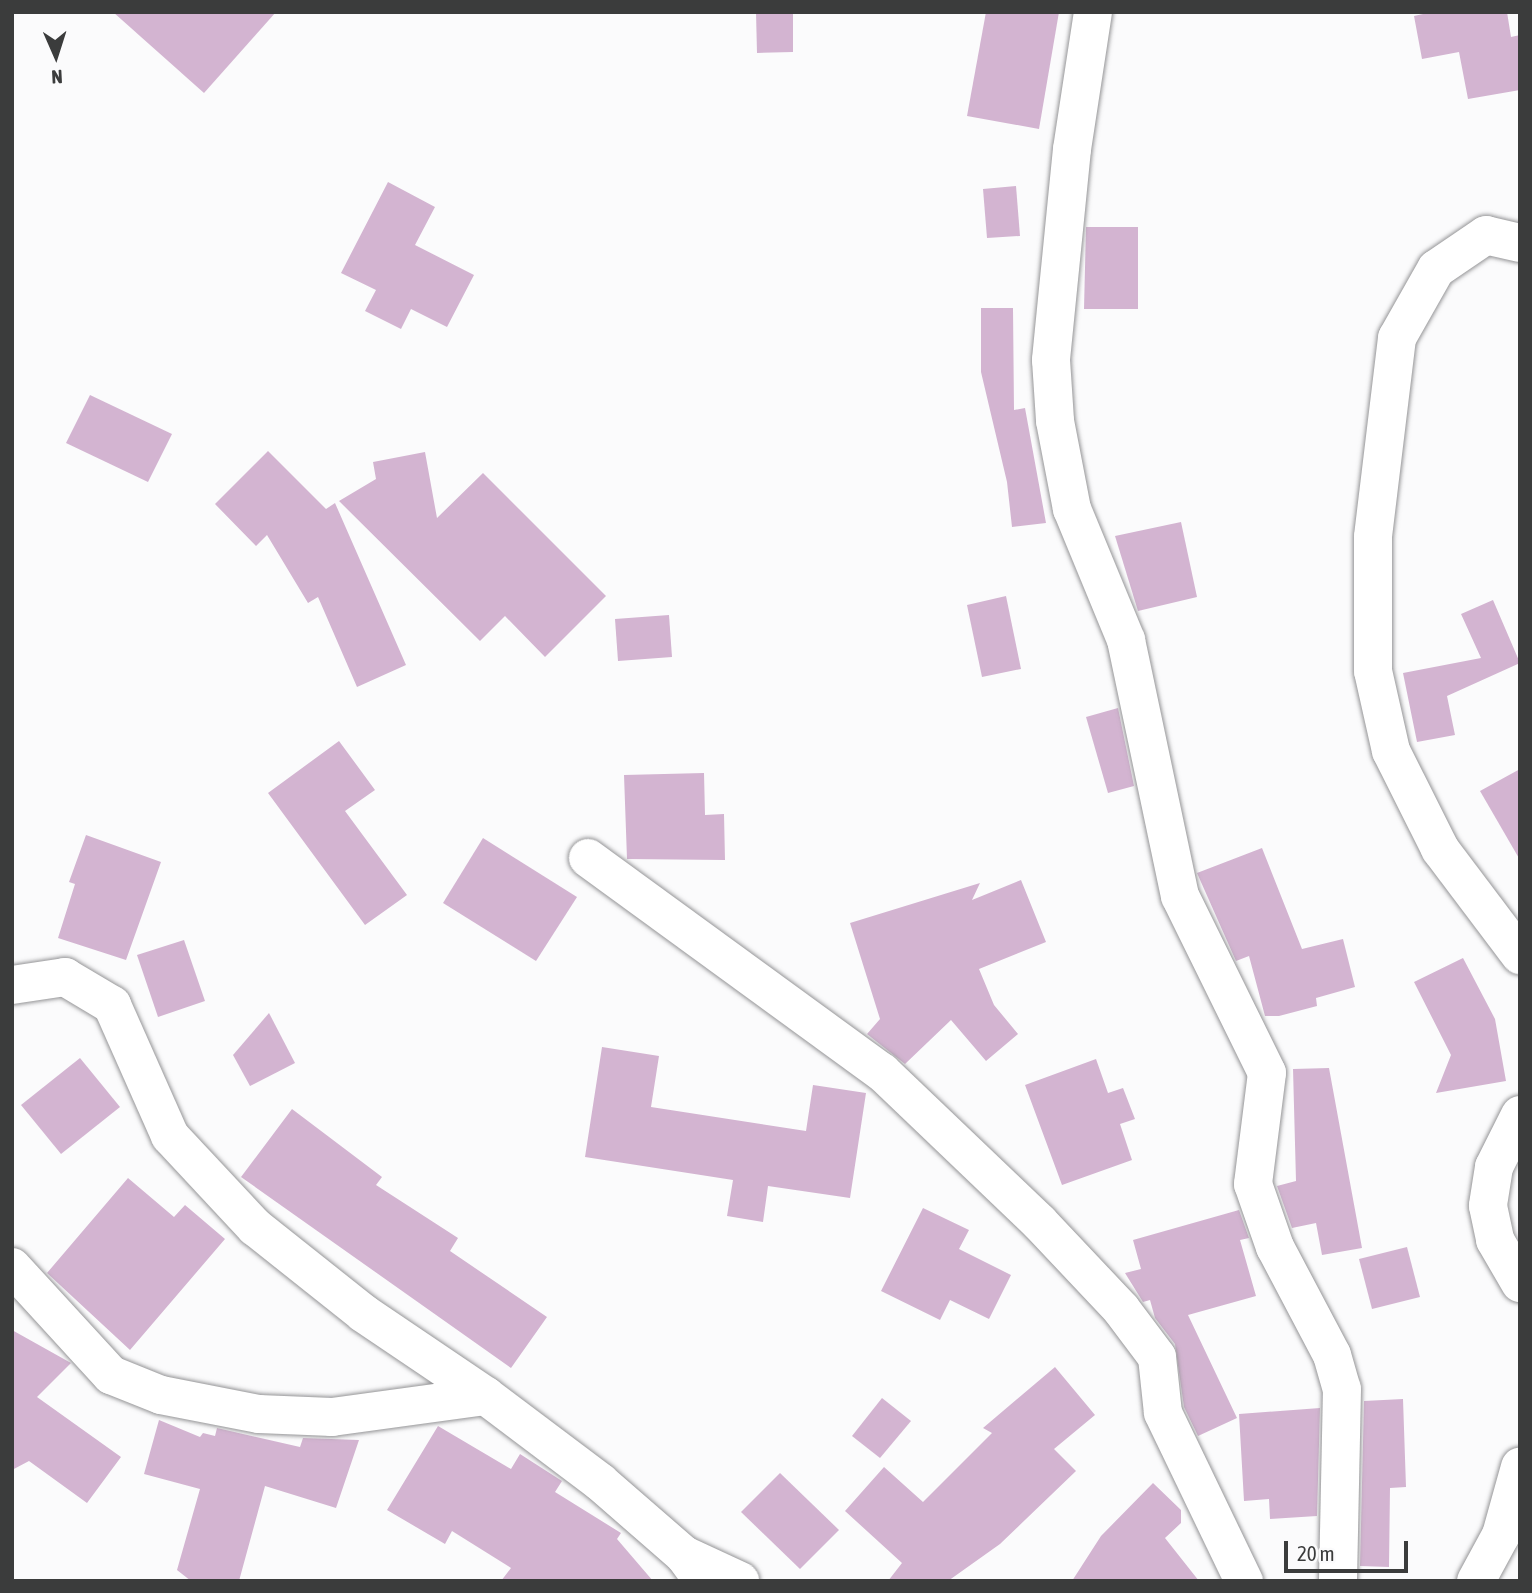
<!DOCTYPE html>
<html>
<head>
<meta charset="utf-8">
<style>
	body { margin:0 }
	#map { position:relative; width:1532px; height:1593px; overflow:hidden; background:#fbfbfc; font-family:"Asap Condensed",sans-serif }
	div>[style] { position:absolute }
	.building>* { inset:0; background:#d3b4d1 }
	.roads { filter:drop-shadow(0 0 2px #959597) drop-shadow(0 0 2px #959597) }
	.minor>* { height:38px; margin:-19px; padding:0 19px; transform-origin:19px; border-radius:19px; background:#fff }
	.trunk>* { height:38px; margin:-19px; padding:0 19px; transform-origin:19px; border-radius:19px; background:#fff }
	span { translate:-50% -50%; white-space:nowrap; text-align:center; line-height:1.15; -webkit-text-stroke:5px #fbfbfc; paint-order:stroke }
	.frame { position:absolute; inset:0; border:14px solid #3b3c3c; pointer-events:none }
	.north { position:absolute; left:21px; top:21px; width:70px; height:70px; -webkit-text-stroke:5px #fbfbfc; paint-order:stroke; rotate:177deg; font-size:19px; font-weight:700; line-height:28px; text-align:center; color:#3b3c3c }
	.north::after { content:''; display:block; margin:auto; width:24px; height:32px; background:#3b3c3c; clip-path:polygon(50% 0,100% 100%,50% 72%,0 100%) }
	.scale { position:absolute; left:1284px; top:1541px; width:124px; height:32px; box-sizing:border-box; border:4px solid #3b3c3c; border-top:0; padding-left:9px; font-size:21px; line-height:24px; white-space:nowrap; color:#3b3c3c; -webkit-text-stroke:5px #fbfbfc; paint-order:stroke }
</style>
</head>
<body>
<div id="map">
	<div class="building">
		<div style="clip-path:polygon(113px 12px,276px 12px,204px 93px)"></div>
		<div style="clip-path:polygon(756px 12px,793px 12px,793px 52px,757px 53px)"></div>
		<div style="clip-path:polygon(986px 12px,1059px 12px,1039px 129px,967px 116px)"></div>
		<div style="clip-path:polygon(1432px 12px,1507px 12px,1511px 37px,1520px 35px,1520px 90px,1468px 99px,1459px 52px,1422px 59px,1414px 16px)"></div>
		<div style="clip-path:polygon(388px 182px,435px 207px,415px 245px,474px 275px,447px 327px,411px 309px,401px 329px,365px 311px,376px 290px,341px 273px)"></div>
		<div style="clip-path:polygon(1016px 186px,1020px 236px,987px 238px,983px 189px)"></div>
		<div style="clip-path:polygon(1086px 227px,1138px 227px,1138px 309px,1084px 309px)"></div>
		<div style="clip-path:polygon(981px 308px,1013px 308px,1014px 410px,1025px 408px,1046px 523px,1012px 527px,1007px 482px,981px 372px)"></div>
		<div style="clip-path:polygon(90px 395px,172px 434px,148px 482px,66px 443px)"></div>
		<div style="clip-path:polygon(268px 451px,326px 509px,335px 503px,406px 665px,357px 687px,318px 597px,308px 603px,267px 535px,256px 546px,215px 504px)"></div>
		<div style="clip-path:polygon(425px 452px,437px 518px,483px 473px,606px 596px,545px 657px,505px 616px,480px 641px,339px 501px,376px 479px,373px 462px)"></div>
		<div style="clip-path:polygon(1181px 522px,1197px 597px,1138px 611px,1115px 536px)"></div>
		<div style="clip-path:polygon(1006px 596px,1021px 669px,982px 677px,967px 605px)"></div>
		<div style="clip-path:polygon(1493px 600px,1520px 663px,1447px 696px,1455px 735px,1417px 742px,1403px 673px,1481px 658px,1461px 614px)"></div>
		<div style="clip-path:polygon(669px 615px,672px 657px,618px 661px,615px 619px)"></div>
		<div style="clip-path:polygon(1118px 708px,1134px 786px,1108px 793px,1086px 717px)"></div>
		<div style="clip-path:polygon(339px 741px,375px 790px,345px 811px,407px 895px,365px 925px,268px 793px)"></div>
		<div style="clip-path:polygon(1520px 769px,1520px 860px,1480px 791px)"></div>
		<div style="clip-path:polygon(704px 773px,705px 815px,724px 814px,725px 860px,627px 859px,624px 775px)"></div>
		<div style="clip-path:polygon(86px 835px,161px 862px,126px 960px,58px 938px,75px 884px,69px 882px)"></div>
		<div style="clip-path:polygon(483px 838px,577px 897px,536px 961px,443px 903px)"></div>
		<div style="clip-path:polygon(1262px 848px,1302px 949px,1343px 939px,1355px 987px,1316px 998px,1317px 1006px,1279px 1016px,1265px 1016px,1249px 956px,1236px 961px,1197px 873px)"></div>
		<div style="clip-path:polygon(1021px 880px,1046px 942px,979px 969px,994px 1005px,1018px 1034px,986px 1061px,951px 1020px,905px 1064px,867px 1034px,880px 1019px,850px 923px,980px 883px,972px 900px)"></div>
		<div style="clip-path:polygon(184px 940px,205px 1001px,158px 1017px,137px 955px)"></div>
		<div style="clip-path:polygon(1463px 958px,1495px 1019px,1506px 1081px,1436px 1093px,1451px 1055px,1414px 982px)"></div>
		<div style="clip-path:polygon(269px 1013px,295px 1063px,250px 1086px,233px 1055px)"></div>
		<div style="clip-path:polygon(602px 1047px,659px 1056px,651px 1107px,806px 1131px,813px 1085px,866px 1093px,850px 1198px,768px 1186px,763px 1222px,727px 1216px,733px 1180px,585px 1157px)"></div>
		<div style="clip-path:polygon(80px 1058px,120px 1107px,61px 1154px,21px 1105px)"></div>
		<div style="clip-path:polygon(1096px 1059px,1108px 1093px,1123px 1088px,1135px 1119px,1120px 1124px,1132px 1160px,1062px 1185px,1025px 1085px)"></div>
		<div style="clip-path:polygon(1329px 1068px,1362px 1248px,1322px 1255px,1316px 1223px,1292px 1228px,1277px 1186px,1296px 1181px,1293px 1069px)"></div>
		<div style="clip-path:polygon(292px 1109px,382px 1177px,376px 1185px,458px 1238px,450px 1251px,547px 1317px,511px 1368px,241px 1177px)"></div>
		<div style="clip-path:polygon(128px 1178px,174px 1217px,185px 1205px,225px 1239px,130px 1350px,47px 1273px)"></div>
		<div style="clip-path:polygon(923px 1208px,969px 1230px,959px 1249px,1011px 1275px,989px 1319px,950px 1300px,940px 1320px,881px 1291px)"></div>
		<div style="clip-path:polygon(1239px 1210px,1249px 1238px,1240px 1240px,1256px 1296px,1188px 1315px,1237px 1418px,1198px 1436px,1184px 1407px,1175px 1344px,1155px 1318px,1150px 1300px,1143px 1302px,1125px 1273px,1141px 1269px,1133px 1240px)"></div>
		<div style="clip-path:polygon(1407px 1247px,1420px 1297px,1372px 1309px,1359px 1259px)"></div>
		<div style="clip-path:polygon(12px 1330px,71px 1363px,37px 1397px,121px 1457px,87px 1503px,29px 1461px,12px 1470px)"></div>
		<div style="clip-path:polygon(1055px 1367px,1095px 1415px,1054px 1449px,1076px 1471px,1000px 1544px,948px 1581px,888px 1581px,902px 1563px,845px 1511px,884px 1467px,923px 1502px,992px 1433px,983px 1428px)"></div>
		<div style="clip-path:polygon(882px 1398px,911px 1421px,880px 1458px,852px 1436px)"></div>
		<div style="clip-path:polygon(1403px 1399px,1406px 1487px,1390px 1488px,1389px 1567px,1360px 1566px,1364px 1401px)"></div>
		<div style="clip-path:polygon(1320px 1408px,1317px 1516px,1270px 1519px,1269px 1499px,1244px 1501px,1239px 1414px)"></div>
		<div style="clip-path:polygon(159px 1420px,200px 1437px,203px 1433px,215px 1436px,217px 1428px,300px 1447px,303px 1438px,359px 1440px,336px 1508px,265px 1486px,239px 1581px,191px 1581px,177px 1570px,200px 1489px,144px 1474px)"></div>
		<div style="clip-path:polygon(438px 1426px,511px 1469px,520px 1454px,562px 1481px,555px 1492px,621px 1533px,617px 1539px,653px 1581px,501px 1581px,511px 1568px,452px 1531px,445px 1544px,387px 1510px)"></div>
		<div style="clip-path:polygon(780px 1473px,839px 1530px,800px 1569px,741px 1512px)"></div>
		<div style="clip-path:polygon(1153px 1483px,1181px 1510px,1181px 1523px,1165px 1538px,1199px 1581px,1072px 1581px,1101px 1536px)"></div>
	</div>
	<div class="roads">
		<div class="minor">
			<div style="left:1093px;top:12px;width:139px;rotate:98.7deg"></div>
			<div style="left:1072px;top:149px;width:212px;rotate:95.7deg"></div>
			<div style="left:1051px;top:360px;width:61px;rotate:86.2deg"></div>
			<div style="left:1055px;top:421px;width:90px;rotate:79.1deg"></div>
			<div style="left:1072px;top:509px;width:142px;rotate:67.6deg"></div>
			<div style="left:1126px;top:640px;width:262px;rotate:78.1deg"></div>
			<div style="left:1180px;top:896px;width:197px;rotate:63.8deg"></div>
			<div style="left:1267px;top:1073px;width:112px;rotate:97.2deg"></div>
			<div style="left:1253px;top:1184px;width:67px;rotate:70.8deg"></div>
			<div style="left:1275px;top:1247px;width:122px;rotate:62.2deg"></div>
			<div style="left:1332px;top:1355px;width:35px;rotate:74deg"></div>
			<div style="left:1342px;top:1389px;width:192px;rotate:91.2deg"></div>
			<div style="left:1520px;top:243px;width:35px;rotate:-167deg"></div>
			<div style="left:1486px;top:235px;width:60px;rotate:145.8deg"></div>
			<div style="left:1436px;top:269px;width:79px;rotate:119.5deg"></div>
			<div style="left:1397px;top:338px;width:200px;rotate:96.9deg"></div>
			<div style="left:1373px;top:537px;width:134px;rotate:90deg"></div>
			<div style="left:1373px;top:671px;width:82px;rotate:77.3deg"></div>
			<div style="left:1391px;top:751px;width:110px;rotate:63.4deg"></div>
			<div style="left:1440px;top:849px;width:133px;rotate:53deg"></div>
			<div style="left:588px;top:858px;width:364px;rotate:36.1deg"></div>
			<div style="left:882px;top:1072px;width:217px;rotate:43.7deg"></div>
			<div style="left:1039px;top:1222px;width:120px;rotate:46.7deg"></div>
			<div style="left:1121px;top:1309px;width:60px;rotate:53.1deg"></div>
			<div style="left:1157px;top:1357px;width:56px;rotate:83.9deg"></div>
			<div style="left:1163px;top:1413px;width:187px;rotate:64.3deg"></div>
			<div style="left:1520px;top:1115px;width:58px;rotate:116.6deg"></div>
			<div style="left:1494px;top:1167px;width:39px;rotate:99deg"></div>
			<div style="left:1488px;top:1206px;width:35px;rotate:78deg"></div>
			<div style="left:1495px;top:1240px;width:50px;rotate:59.8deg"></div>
			<div style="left:12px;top:1267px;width:147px;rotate:47.5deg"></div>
			<div style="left:111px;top:1375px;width:54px;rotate:21.8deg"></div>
			<div style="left:161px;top:1395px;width:100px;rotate:11deg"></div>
			<div style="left:259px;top:1414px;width:73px;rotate:2.4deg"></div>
			<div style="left:332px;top:1417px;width:155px;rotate:-7.8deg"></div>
			<div style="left:684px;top:1555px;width:62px;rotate:24.9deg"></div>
			<div style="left:1476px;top:1581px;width:52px;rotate:-61.5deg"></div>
			<div style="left:1501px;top:1535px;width:71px;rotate:-74.4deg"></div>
		</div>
		<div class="trunk">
			<div style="left:12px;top:985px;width:54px;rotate:-8.6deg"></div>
			<div style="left:65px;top:977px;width:55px;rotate:30.8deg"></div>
			<div style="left:112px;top:1005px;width:143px;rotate:66.1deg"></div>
			<div style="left:170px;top:1136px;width:125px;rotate:47deg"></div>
			<div style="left:255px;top:1227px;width:138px;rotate:38.5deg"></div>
			<div style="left:363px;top:1313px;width:148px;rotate:34deg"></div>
			<div style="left:486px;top:1396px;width:143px;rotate:37deg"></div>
			<div style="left:600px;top:1482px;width:111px;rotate:41deg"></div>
			<div style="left:684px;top:1555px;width:32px;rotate:54deg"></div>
		</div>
	</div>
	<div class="frame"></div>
	<div class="north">N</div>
	<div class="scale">20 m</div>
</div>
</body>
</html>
